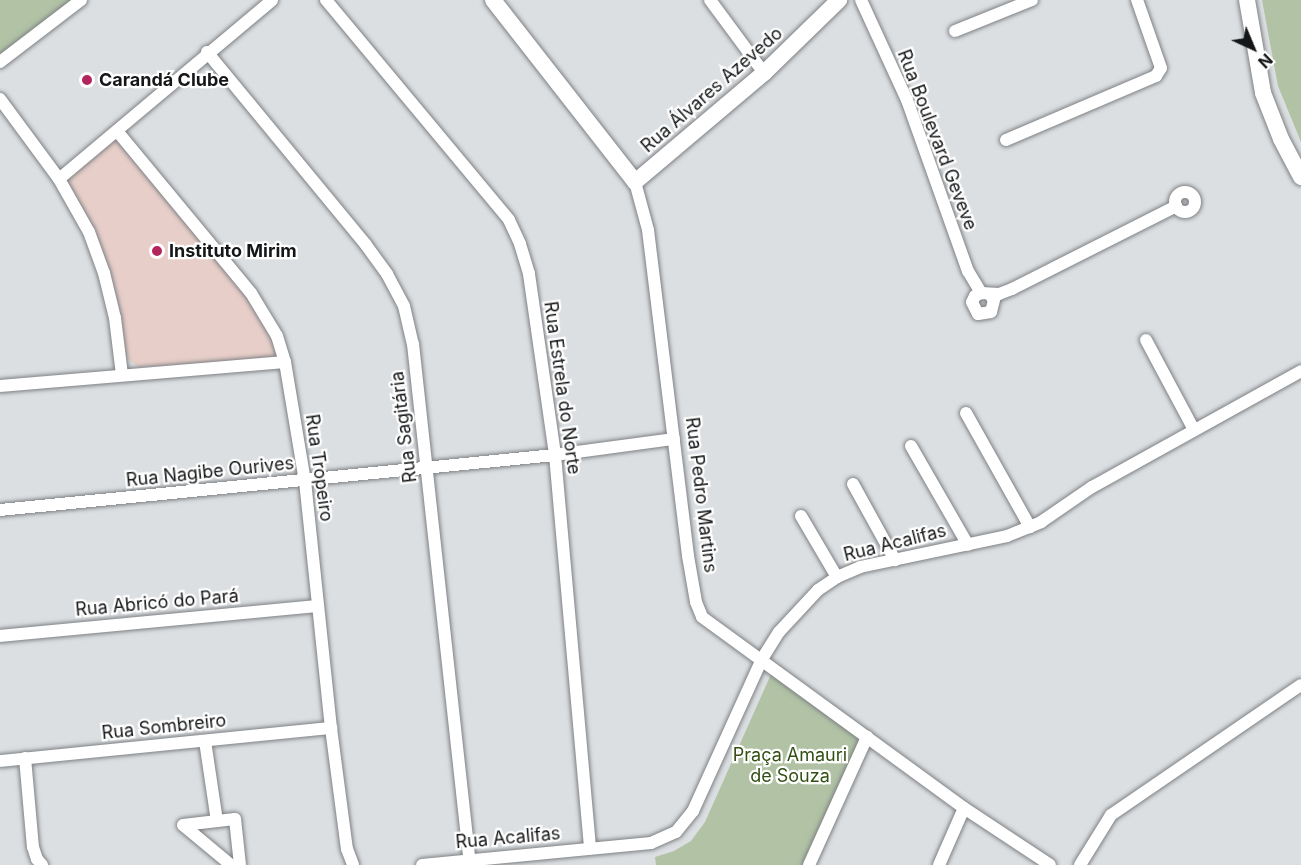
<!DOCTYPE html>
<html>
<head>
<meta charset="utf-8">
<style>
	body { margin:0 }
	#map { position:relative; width:1301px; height:865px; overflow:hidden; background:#dcdfe2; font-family:Inter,sans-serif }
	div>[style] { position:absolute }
	.education>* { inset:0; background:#e8cec9 }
	.green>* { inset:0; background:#b1c2a5 }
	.roads { filter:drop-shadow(0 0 2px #7e8184) drop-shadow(0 0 2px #7e8184) }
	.street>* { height:12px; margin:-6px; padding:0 6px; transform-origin:6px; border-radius:6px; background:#fff }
	.street>.ring { margin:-6px; padding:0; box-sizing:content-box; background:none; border:12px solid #fff; border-radius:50% }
	.secondary>* { height:16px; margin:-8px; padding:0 8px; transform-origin:8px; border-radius:8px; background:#fff }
	.dots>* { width:16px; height:16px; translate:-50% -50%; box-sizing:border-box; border:3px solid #fff; border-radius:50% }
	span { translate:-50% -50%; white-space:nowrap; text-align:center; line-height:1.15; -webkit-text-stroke:4.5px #fff; paint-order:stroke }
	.poi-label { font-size:18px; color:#151617; font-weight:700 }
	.left { translate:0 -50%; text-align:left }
	.street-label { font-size:18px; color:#151617 }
	.park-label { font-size:18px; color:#335014 }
	.north { position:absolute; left:1223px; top:18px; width:60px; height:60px; -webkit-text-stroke:4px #fff; paint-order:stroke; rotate:136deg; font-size:16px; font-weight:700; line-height:24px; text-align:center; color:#151617 }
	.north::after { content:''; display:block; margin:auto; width:21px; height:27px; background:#151617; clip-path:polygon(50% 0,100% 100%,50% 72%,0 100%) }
</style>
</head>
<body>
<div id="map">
	<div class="education">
		<div style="clip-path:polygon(116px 134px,262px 313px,282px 361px,139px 367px,130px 361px,125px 353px,110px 270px,66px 177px)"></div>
	</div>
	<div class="green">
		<div style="clip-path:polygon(0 0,72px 0,0 56px)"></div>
		<div style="clip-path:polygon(1262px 0,1301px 0,1301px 142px,1278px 86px)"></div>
		<div style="clip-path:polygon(772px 672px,862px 740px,805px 865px,656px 865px,655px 857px,674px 851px,691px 841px,705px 822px)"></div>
	</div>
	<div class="roads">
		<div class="street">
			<div style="left:326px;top:0;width:286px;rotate:50.2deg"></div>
			<div style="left:509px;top:220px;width:26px;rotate:65deg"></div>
			<div style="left:520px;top:244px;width:31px;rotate:73deg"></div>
			<div style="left:529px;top:274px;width:183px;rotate:81.8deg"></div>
			<div style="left:555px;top:455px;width:395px;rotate:84.9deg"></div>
			<div style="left:710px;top:0;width:91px;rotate:53.5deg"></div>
			<div style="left:861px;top:0;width:110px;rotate:65.3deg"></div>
			<div style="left:907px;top:100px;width:182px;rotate:70.4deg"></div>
			<div style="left:968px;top:271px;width:26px;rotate:59deg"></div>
			<div style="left:955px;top:31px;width:83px;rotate:-21.9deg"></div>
			<div style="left:207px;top:52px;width:250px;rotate:50.5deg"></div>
			<div style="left:366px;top:245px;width:36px;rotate:54deg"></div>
			<div style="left:387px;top:274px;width:36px;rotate:62deg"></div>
			<div style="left:404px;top:306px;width:39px;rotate:77deg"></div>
			<div style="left:413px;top:344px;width:524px;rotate:83.76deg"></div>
			<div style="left:0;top:62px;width:102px;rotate:-37.4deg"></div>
			<div style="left:0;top:99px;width:99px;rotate:53.6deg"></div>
			<div style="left:59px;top:179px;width:61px;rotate:60.5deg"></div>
			<div style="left:89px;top:232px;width:44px;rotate:69.9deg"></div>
			<div style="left:104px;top:273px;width:46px;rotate:76.3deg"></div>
			<div style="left:115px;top:318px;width:57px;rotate:83deg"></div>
			<div style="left:117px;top:131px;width:210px;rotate:50.4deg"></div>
			<div style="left:251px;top:293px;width:50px;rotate:58.8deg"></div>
			<div style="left:277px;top:336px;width:27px;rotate:73deg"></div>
			<div style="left:285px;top:362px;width:121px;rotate:80.5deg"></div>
			<div style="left:305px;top:481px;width:248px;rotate:84deg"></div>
			<div style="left:331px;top:728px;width:122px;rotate:82.5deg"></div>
			<div style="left:347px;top:849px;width:17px;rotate:69deg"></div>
			<div style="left:1006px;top:140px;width:163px;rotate:-23.1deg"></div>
			<div style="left:1156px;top:76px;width:9px;rotate:-58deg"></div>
			<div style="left:1161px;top:68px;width:72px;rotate:-109.4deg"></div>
			<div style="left:59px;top:179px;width:278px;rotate:-40deg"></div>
			<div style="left:635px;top:182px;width:50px;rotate:74.8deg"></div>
			<div style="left:648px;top:230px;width:328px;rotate:83deg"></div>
			<div style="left:688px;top:556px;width:47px;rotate:80.1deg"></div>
			<div style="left:696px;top:602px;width:16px;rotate:68deg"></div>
			<div style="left:702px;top:617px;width:324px;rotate:36.1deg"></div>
			<div style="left:964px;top:808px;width:103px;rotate:33.5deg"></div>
			<div class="ring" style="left:1175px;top:192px;width:8px;height:8px"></div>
			<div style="left:990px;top:295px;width:6px;rotate:51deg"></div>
			<div style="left:994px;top:300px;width:12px;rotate:104deg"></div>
			<div style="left:991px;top:312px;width:13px;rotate:171deg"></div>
			<div style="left:978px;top:314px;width:13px;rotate:-117deg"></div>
			<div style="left:972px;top:302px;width:7px;rotate:-63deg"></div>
			<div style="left:975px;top:296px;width:7px;rotate:-27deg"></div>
			<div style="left:981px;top:293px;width:18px;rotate:3deg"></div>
			<div style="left:999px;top:294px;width:14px;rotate:-21deg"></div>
			<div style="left:1012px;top:289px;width:184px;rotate:-26.8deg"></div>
			<div style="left:1146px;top:340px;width:102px;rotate:61.9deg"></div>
			<div style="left:0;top:386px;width:286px;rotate:-4.8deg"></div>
			<div style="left:966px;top:413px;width:131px;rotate:60.7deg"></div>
			<div style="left:911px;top:446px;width:114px;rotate:60.1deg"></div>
			<div style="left:853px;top:484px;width:87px;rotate:61.1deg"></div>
			<div style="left:0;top:510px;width:558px;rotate:-5.66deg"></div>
			<div style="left:555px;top:455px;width:120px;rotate:-7.7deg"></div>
			<div style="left:801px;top:516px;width:71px;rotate:59.5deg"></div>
			<div style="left:0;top:636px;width:318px;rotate:-5.4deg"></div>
			<div style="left:205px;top:741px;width:81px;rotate:81.5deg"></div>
			<div style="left:25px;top:758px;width:89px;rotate:84.9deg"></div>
			<div style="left:33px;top:847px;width:13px;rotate:72deg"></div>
			<div style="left:37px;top:859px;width:8px;rotate:50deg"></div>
			<div style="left:0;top:761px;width:333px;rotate:-5.7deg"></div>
			<div style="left:231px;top:865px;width:62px;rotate:-140.2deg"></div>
			<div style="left:183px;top:825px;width:52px;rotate:-6.6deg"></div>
			<div style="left:235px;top:819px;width:46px;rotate:83.8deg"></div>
			<div style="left:422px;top:865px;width:230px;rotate:-5.5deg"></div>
			<div style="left:651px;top:843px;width:27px;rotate:-24deg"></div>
			<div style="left:676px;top:832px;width:27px;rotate:-51deg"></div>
			<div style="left:693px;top:811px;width:167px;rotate:-65.6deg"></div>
			<div style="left:762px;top:659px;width:32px;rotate:-58deg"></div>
			<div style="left:779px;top:632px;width:57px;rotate:-47.1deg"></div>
			<div style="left:818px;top:590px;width:23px;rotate:-34deg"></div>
			<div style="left:837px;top:577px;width:25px;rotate:-23deg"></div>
			<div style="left:860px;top:567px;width:150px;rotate:-11.9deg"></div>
			<div style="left:1007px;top:536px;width:37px;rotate:-22deg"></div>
			<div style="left:1041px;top:522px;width:62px;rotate:-34.5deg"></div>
			<div style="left:1092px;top:487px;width:239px;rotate:-29deg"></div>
			<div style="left:809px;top:865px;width:141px;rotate:-65.6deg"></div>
			<div style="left:939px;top:865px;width:62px;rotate:-66.3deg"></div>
			<div style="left:1080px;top:865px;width:59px;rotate:-58.2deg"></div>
			<div style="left:1111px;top:815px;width:230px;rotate:-34.4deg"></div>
		</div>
		<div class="secondary">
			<div style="left:493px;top:0;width:231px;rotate:52deg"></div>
			<div style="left:635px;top:182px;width:169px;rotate:-40.2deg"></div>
			<div style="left:764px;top:73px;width:105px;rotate:-44.2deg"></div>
			<div style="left:1247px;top:0;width:94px;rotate:80.2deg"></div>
			<div style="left:1263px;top:93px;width:49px;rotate:68.6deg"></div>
			<div style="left:1281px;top:139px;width:43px;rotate:62.2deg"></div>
		</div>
	</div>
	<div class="dots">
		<div style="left:87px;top:80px;background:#b3255d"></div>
		<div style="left:157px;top:251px;background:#b3255d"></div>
	</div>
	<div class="poi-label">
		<span class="left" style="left:99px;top:80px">Carandá Clube</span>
		<span class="left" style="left:169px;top:251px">Instituto Mirim</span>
	</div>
	<div class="street-label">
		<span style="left:712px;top:90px;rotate:-41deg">Rua Álvares Azevedo</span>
		<span style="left:937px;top:140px;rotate:69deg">Rua Boulevard Geveve</span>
		<span style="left:562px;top:388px;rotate:82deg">Rua Estrela do Norte</span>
		<span style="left:404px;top:427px;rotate:-97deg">Rua Sagitária</span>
		<span style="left:319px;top:468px;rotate:82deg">Rua Tropeiro</span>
		<span style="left:210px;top:472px;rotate:-6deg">Rua Nagibe Ourives</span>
		<span style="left:701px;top:495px;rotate:83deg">Rua Pedro Martins</span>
		<span style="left:895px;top:543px;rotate:-14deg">Rua Acalifas</span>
		<span style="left:157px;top:603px;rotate:-5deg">Rua Abricó do Pará</span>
		<span style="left:164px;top:727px;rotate:-6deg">Rua Sombreiro</span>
		<span style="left:508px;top:838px;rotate:-5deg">Rua Acalifas</span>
	</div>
	<div class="park-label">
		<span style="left:790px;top:766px">Praça Amauri<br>de Souza</span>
	</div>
	<div class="north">N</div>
</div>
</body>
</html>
